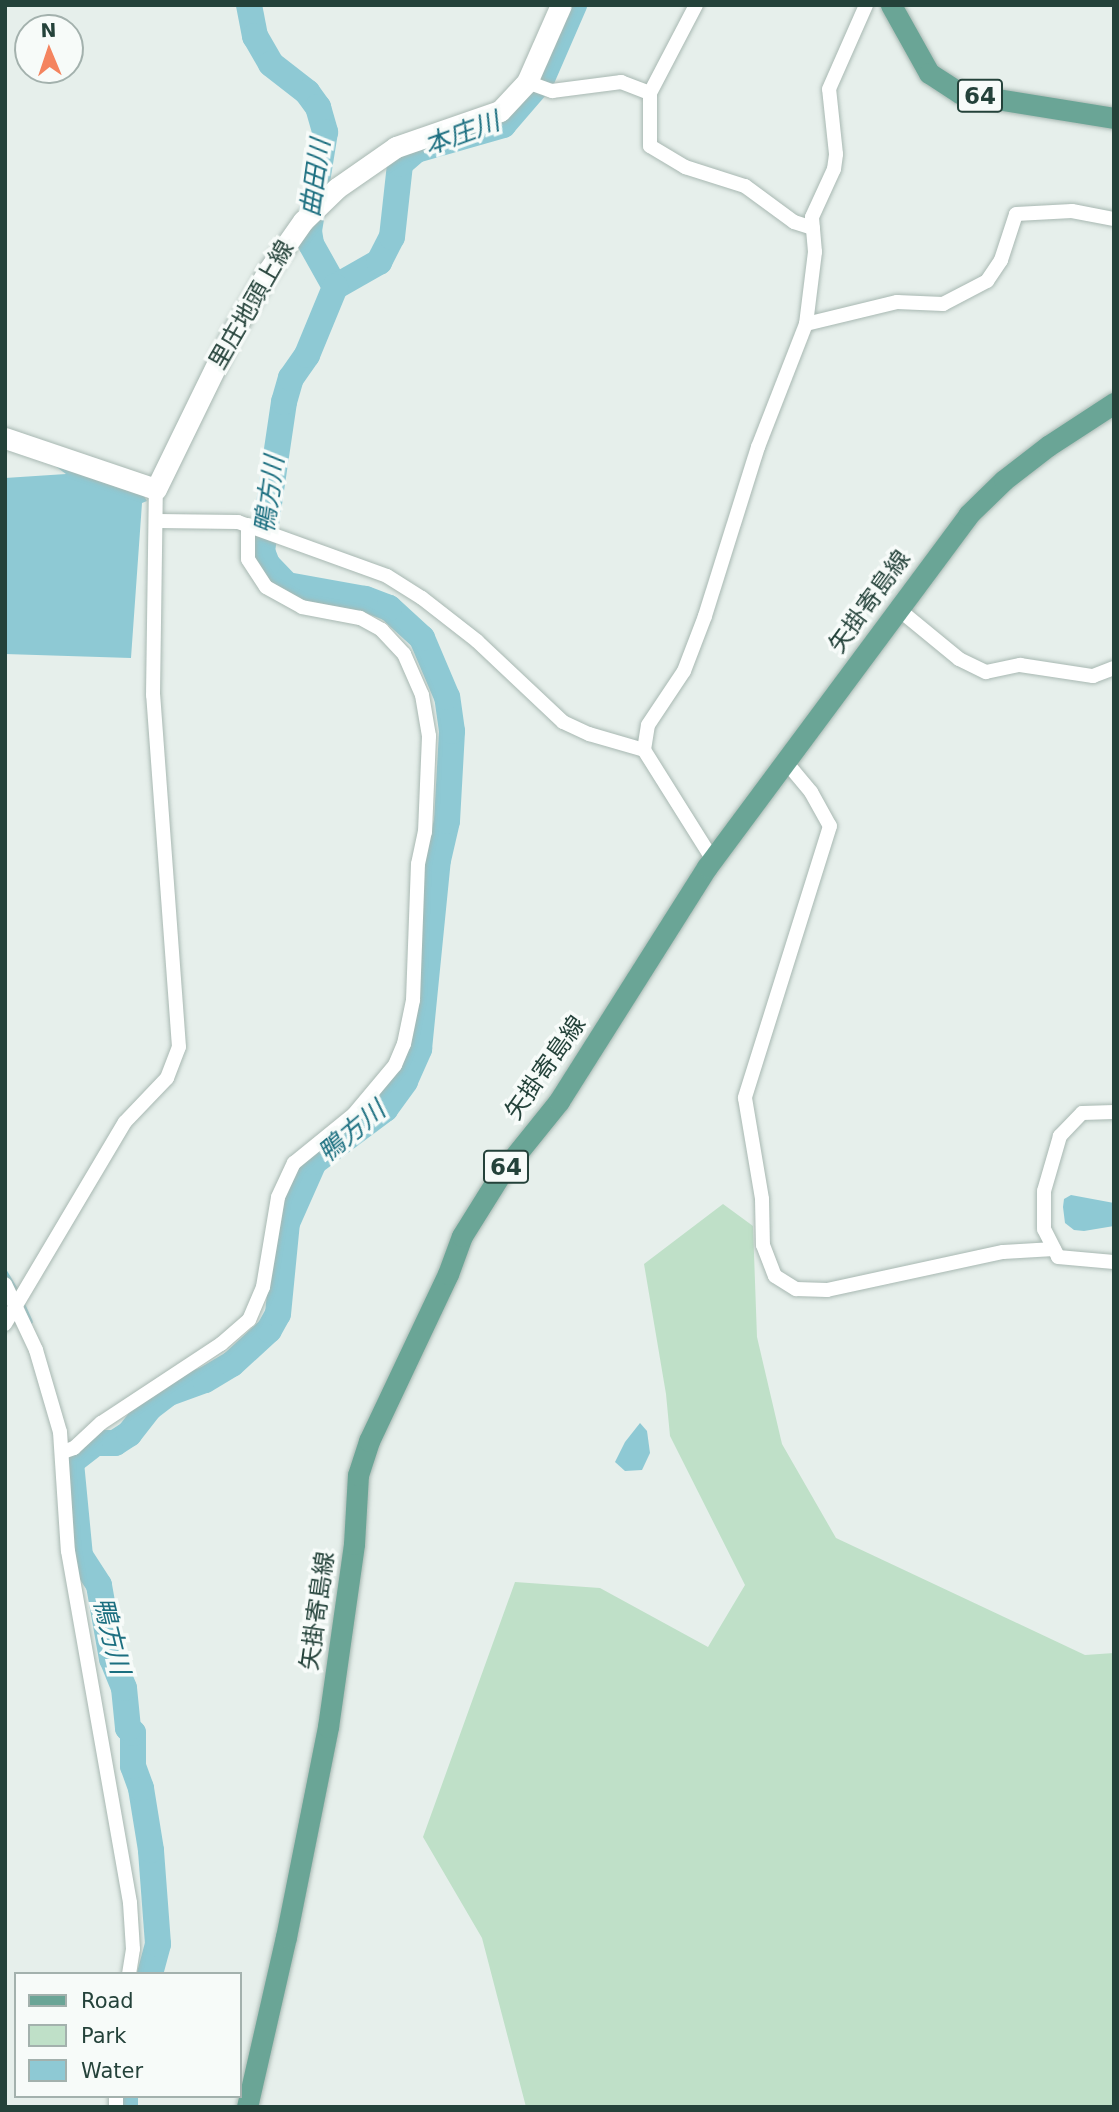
<!DOCTYPE html>
<html>
<head>
<meta charset="utf-8">
<style>
	body { margin:0 }
	#map { position:relative; width:1119px; height:2112px; overflow:hidden; background:#e6efeb; font-family:"DejaVu Sans","Noto Sans JP",sans-serif }
	div>[style] { position:absolute }
	.green>* { inset:0; background:#bfe0c8 }
	.water>* { inset:0; background:#8ec9d4 }
	.stream>* { height:4.5px; margin:-2.25px; padding:0 2.25px; transform-origin:2.25px; border-radius:2.25px; background:#8ec9d4 }
	.river>* { height:26px; margin:-13px; padding:0 13px; transform-origin:13px; border-radius:13px; background:#8ec9d4 }
	.roads { filter:drop-shadow(0 0 2px #a8b8b2) drop-shadow(0 0 2px #a8b8b2) }
	.minor>* { height:14px; margin:-7px; padding:0 7px; transform-origin:7px; border-radius:7px; background:#fff }
	.secondary>* { height:21px; margin:-10.5px; padding:0 10.5px; transform-origin:10.5px; border-radius:10.5px; background:#fff }
	.primary>* { height:21px; margin:-10.5px; padding:0 10.5px; transform-origin:10.5px; border-radius:10.5px; background:#6aa596 }
	span { translate:-50% -50%; white-space:nowrap; text-align:center; line-height:1.15; -webkit-text-stroke:7px #f7fbf9; paint-order:stroke }
	.shield-label span { padding:2px 5px; background:#f7fbf9; border:2px solid; border-radius:5px; -webkit-text-stroke-width:0 }
	.shield-label { font-size:23px; color:#24423a; font-weight:700 }
	.street-label { font-size:24px; color:#24423a }
	.water-label { font-size:26px; color:#1c6f80; font-style:italic }
	.frame { position:absolute; inset:0; border:7px solid #24423a; pointer-events:none }
	.legend { position:absolute; left:14px; top:1972px; width:228px; height:126px; box-sizing:border-box; background:#f7fbf9; border:2px solid #a3b1ad; margin:0; padding:9px 12px; list-style:none; font-size:21px; color:#24423a }
	.legend li { display:flex; align-items:center; gap:14px; height:35px }
	.legend b { width:35px; border:2px solid #a3b1ad }
	.north { position:absolute; left:14px; top:14px; width:70px; height:70px; box-sizing:border-box; background:#f7fbf9; border:2px solid #a3b1ad; border-radius:50%; rotate:358deg; font-size:19px; font-weight:700; line-height:28px; text-align:center; color:#24423a }
	.north::after { content:''; display:block; margin:auto; width:24px; height:32px; background:#f4845f; clip-path:polygon(50% 0,100% 100%,50% 72%,0 100%) }
</style>
</head>
<body>
<div id="map">
	<div class="green">
		<div style="clip-path:polygon(723px 1204px,753px 1226px,757px 1337px,782px 1444px,836px 1538px,1085px 1655px,1114px 1653px,1114px 2107px,526px 2107px,482px 1938px,423px 1837px,515px 1582px,600px 1588px,708px 1647px,745px 1585px,670px 1436px,666px 1394px,644px 1264px)"></div>
	</div>
	<div class="water">
		<div style="clip-path:polygon(47px 460px,144px 496px,147px 501px,142px 503px,131px 658px,5px 654px,5px 478px,66px 474px)"></div>
		<div style="clip-path:polygon(1071px 1195px,1114px 1203px,1114px 1226px,1084px 1231px,1074px 1230px,1065px 1223px,1063px 1207px,1064px 1199px)"></div>
		<div style="clip-path:polygon(640px 1423px,647px 1431px,650px 1453px,642px 1470px,625px 1471px,615px 1462px,625px 1442px)"></div>
	</div>
	<div class="stream">
		<div style="left:5px;top:1272px;width:27px;rotate:59deg"></div>
		<div style="left:22px;top:1303px;width:20px;rotate:66deg"></div>
	</div>
	<div class="river">
		<div style="left:249px;top:5px;width:32px;rotate:79deg"></div>
		<div style="left:255px;top:36px;width:32px;rotate:60deg"></div>
		<div style="left:271px;top:64px;width:46px;rotate:37.9deg"></div>
		<div style="left:307px;top:92px;width:19px;rotate:54deg"></div>
		<div style="left:318px;top:107px;width:26px;rotate:74deg"></div>
		<div style="left:325px;top:132px;width:100px;rotate:99.2deg"></div>
		<div style="left:309px;top:231px;width:13px;rotate:81deg"></div>
		<div style="left:311px;top:244px;width:49px;rotate:60.8deg"></div>
		<div style="left:335px;top:287px;width:51px;rotate:-29.6deg"></div>
		<div style="left:379px;top:262px;width:28px;rotate:-63deg"></div>
		<div style="left:392px;top:237px;width:73px;rotate:-83.7deg"></div>
		<div style="left:400px;top:164px;width:21px;rotate:-41deg"></div>
		<div style="left:416px;top:150px;width:91px;rotate:-16deg"></div>
		<div style="left:503px;top:125px;width:58px;rotate:-49.2deg"></div>
		<div style="left:541px;top:81px;width:83px;rotate:-66.5deg"></div>
		<div style="left:150px;top:1974px;width:31px;rotate:-75deg"></div>
		<div style="left:158px;top:1944px;width:94px;rotate:-94.3deg"></div>
		<div style="left:151px;top:1850px;width:63px;rotate:-99.2deg"></div>
		<div style="left:141px;top:1788px;width:23px;rotate:-110deg"></div>
		<div style="left:133px;top:1766px;width:33px;rotate:-90deg"></div>
		<div style="left:133px;top:1733px;width:7px;rotate:-135deg"></div>
		<div style="left:128px;top:1728px;width:40px;rotate:-95.7deg"></div>
		<div style="left:124px;top:1688px;width:31px;rotate:-112deg"></div>
		<div style="left:112px;top:1659px;width:75px;rotate:-100deg"></div>
		<div style="left:99px;top:1585px;width:35px;rotate:-123deg"></div>
		<div style="left:80px;top:1556px;width:94px;rotate:-95.5deg"></div>
		<div style="left:71px;top:1462px;width:31px;rotate:-38deg"></div>
		<div style="left:95px;top:1443px;width:20px"></div>
		<div style="left:115px;top:1443px;width:17px;rotate:-33deg"></div>
		<div style="left:129px;top:1434px;width:33px;rotate:-52deg"></div>
		<div style="left:149px;top:1408px;width:25px;rotate:-37deg"></div>
		<div style="left:169px;top:1393px;width:38px;rotate:-20deg"></div>
		<div style="left:205px;top:1380px;width:31px;rotate:-31deg"></div>
		<div style="left:232px;top:1364px;width:50px;rotate:-42.6deg"></div>
		<div style="left:269px;top:1330px;width:18px;rotate:-61deg"></div>
		<div style="left:278px;top:1314px;width:91px;rotate:-84.4deg"></div>
		<div style="left:287px;top:1223px;width:67px;rotate:-66.1deg"></div>
		<div style="left:314px;top:1162px;width:89px;rotate:-36.7deg"></div>
		<div style="left:385px;top:1109px;width:34px;rotate:-54deg"></div>
		<div style="left:405px;top:1081px;width:35px;rotate:-66deg"></div>
		<div style="left:419px;top:1049px;width:190px;rotate:-84.3deg"></div>
		<div style="left:438px;top:860px;width:40px;rotate:-77deg"></div>
		<div style="left:447px;top:821px;width:90px;rotate:-86.8deg"></div>
		<div style="left:452px;top:731px;width:34px;rotate:-98deg"></div>
		<div style="left:447px;top:697px;width:64px;rotate:-113deg"></div>
		<div style="left:422px;top:638px;width:45px;rotate:-137.7deg"></div>
		<div style="left:389px;top:608px;width:26px;rotate:-159deg"></div>
		<div style="left:365px;top:599px;width:79px;rotate:-169.8deg"></div>
		<div style="left:287px;top:585px;width:29px;rotate:-134deg"></div>
		<div style="left:267px;top:564px;width:14px;rotate:-111deg"></div>
		<div style="left:262px;top:551px;width:151px;rotate:-81.6deg"></div>
		<div style="left:284px;top:402px;width:25px;rotate:-74deg"></div>
		<div style="left:291px;top:378px;width:28px;rotate:-55deg"></div>
		<div style="left:307px;top:355px;width:74px;rotate:-67.6deg"></div>
		<div style="left:125px;top:2107px;width:11px;rotate:-90deg"></div>
	</div>
	<div class="roads">
		<div class="minor">
			<div style="left:696px;top:5px;width:99px;rotate:117.6deg"></div>
			<div style="left:650px;top:93px;width:53px;rotate:90deg"></div>
			<div style="left:650px;top:146px;width:41px;rotate:31deg"></div>
			<div style="left:685px;top:167px;width:63px;rotate:17.6deg"></div>
			<div style="left:745px;top:186px;width:61px;rotate:36.3deg"></div>
			<div style="left:794px;top:222px;width:20px;rotate:18deg"></div>
			<div style="left:527px;top:82px;width:27px;rotate:20deg"></div>
			<div style="left:552px;top:91px;width:70px;rotate:-7.4deg"></div>
			<div style="left:621px;top:82px;width:31px;rotate:21deg"></div>
			<div style="left:806px;top:324px;width:94px;rotate:-13.6deg"></div>
			<div style="left:897px;top:302px;width:46px;rotate:2.5deg"></div>
			<div style="left:943px;top:304px;width:50px;rotate:-27.6deg"></div>
			<div style="left:987px;top:281px;width:25px;rotate:-56deg"></div>
			<div style="left:1001px;top:260px;width:48px;rotate:-71.9deg"></div>
			<div style="left:1016px;top:214px;width:56px;rotate:-3.1deg"></div>
			<div style="left:1072px;top:211px;width:43px;rotate:10.8deg"></div>
			<div style="left:158px;top:521px;width:80px;rotate:0.7deg"></div>
			<div style="left:238px;top:522px;width:158px;rotate:19.9deg"></div>
			<div style="left:387px;top:576px;width:41px;rotate:32.2deg"></div>
			<div style="left:422px;top:598px;width:70px;rotate:38deg"></div>
			<div style="left:477px;top:641px;width:118px;rotate:43.3deg"></div>
			<div style="left:563px;top:722px;width:29px;rotate:25deg"></div>
			<div style="left:589px;top:734px;width:57px;rotate:16.2deg"></div>
			<div style="left:644px;top:750px;width:130px;rotate:57.9deg"></div>
			<div style="left:897px;top:608px;width:80px;rotate:39.4deg"></div>
			<div style="left:959px;top:659px;width:30px;rotate:26deg"></div>
			<div style="left:986px;top:672px;width:35px;rotate:-12deg"></div>
			<div style="left:1020px;top:665px;width:74px;rotate:8.6deg"></div>
			<div style="left:1093px;top:676px;width:22px;rotate:-21deg"></div>
			<div style="left:644px;top:750px;width:25px;rotate:-81deg"></div>
			<div style="left:648px;top:725px;width:65px;rotate:-56.3deg"></div>
			<div style="left:684px;top:671px;width:59px;rotate:-69.1deg"></div>
			<div style="left:705px;top:616px;width:177px;rotate:-72.6deg"></div>
			<div style="left:758px;top:447px;width:132px;rotate:-68.7deg"></div>
			<div style="left:806px;top:324px;width:73px;rotate:-82.9deg"></div>
			<div style="left:815px;top:252px;width:35px;rotate:-95deg"></div>
			<div style="left:812px;top:217px;width:53px;rotate:-65.4deg"></div>
			<div style="left:834px;top:169px;width:15px;rotate:-82deg"></div>
			<div style="left:836px;top:154px;width:65px;rotate:-96.1deg"></div>
			<div style="left:829px;top:89px;width:92px;rotate:-66.2deg"></div>
			<div style="left:786px;top:762px;width:39px;rotate:50deg"></div>
			<div style="left:811px;top:792px;width:39px;rotate:61deg"></div>
			<div style="left:830px;top:826px;width:285px;rotate:107.4deg"></div>
			<div style="left:745px;top:1098px;width:102px;rotate:80.4deg"></div>
			<div style="left:762px;top:1199px;width:46px;rotate:88.8deg"></div>
			<div style="left:763px;top:1245px;width:33px;rotate:69deg"></div>
			<div style="left:775px;top:1276px;width:25px;rotate:32deg"></div>
			<div style="left:796px;top:1289px;width:31px;rotate:2deg"></div>
			<div style="left:827px;top:1290px;width:180px;rotate:-12.2deg"></div>
			<div style="left:1003px;top:1252px;width:51px;rotate:-3.4deg"></div>
			<div style="left:1114px;top:1112px;width:32px;rotate:178deg"></div>
			<div style="left:1082px;top:1113px;width:32px;rotate:134deg"></div>
			<div style="left:1060px;top:1136px;width:57px;rotate:106.2deg"></div>
			<div style="left:1044px;top:1191px;width:38px;rotate:90deg"></div>
			<div style="left:1044px;top:1229px;width:31px;rotate:63deg"></div>
			<div style="left:1058px;top:1257px;width:56px;rotate:5.1deg"></div>
			<div style="left:5px;top:1284px;width:73px;rotate:64.8deg"></div>
			<div style="left:36px;top:1350px;width:85px;rotate:73.7deg"></div>
			<div style="left:60px;top:1432px;width:119px;rotate:86.2deg"></div>
			<div style="left:68px;top:1551px;width:357px;rotate:80deg"></div>
			<div style="left:130px;top:1903px;width:46px;rotate:86.3deg"></div>
			<div style="left:133px;top:1949px;width:25px;rotate:99deg"></div>
			<div style="left:5px;top:1324px;width:235px;rotate:-59.3deg"></div>
			<div style="left:125px;top:1122px;width:61px;rotate:-46.3deg"></div>
			<div style="left:167px;top:1078px;width:33px;rotate:-69deg"></div>
			<div style="left:179px;top:1047px;width:353px;rotate:-94.2deg"></div>
			<div style="left:153px;top:695px;width:206px;rotate:-89.2deg"></div>
			<div style="left:63px;top:1452px;width:12px;rotate:-20deg"></div>
			<div style="left:74px;top:1448px;width:37px;rotate:-43deg"></div>
			<div style="left:101px;top:1423px;width:144px;rotate:-33.4deg"></div>
			<div style="left:221px;top:1344px;width:37px;rotate:-41deg"></div>
			<div style="left:249px;top:1320px;width:36px;rotate:-67deg"></div>
			<div style="left:263px;top:1287px;width:91px;rotate:-80.5deg"></div>
			<div style="left:278px;top:1197px;width:38px;rotate:-65deg"></div>
			<div style="left:294px;top:1163px;width:77px;rotate:-39.2deg"></div>
			<div style="left:354px;top:1114px;width:64px;rotate:-50.1deg"></div>
			<div style="left:395px;top:1065px;width:23px;rotate:-67deg"></div>
			<div style="left:404px;top:1044px;width:45px;rotate:-78.4deg"></div>
			<div style="left:413px;top:1000px;width:136px;rotate:-87.9deg"></div>
			<div style="left:418px;top:864px;width:33px;rotate:-78deg"></div>
			<div style="left:425px;top:832px;width:96px;rotate:-87.6deg"></div>
			<div style="left:429px;top:736px;width:42px;rotate:-99.7deg"></div>
			<div style="left:422px;top:695px;width:45px;rotate:-113.7deg"></div>
			<div style="left:404px;top:654px;width:33px;rotate:-133deg"></div>
			<div style="left:382px;top:630px;width:25px;rotate:-151deg"></div>
			<div style="left:360px;top:618px;width:59px;rotate:-169.3deg"></div>
			<div style="left:302px;top:607px;width:41px;rotate:-150.9deg"></div>
			<div style="left:266px;top:587px;width:33px;rotate:-123deg"></div>
			<div style="left:248px;top:559px;width:34px;rotate:-90deg"></div>
			<div style="left:116px;top:2107px;width:11px;rotate:-90deg"></div>
		</div>
		<div class="secondary">
			<div style="left:5px;top:438px;width:159px;rotate:18.7deg"></div>
			<div style="left:156px;top:489px;width:169px;rotate:-64deg"></div>
			<div style="left:230px;top:337px;width:76px;rotate:-60.1deg"></div>
			<div style="left:268px;top:271px;width:61px;rotate:-55deg"></div>
			<div style="left:303px;top:221px;width:47px;rotate:-44.1deg"></div>
			<div style="left:337px;top:188px;width:72px;rotate:-34.8deg"></div>
			<div style="left:396px;top:147px;width:110px;rotate:-19.1deg"></div>
			<div style="left:500px;top:111px;width:40px;rotate:-47deg"></div>
			<div style="left:527px;top:82px;width:84px;rotate:-66.2deg"></div>
		</div>
		<div class="primary">
			<div style="left:891px;top:5px;width:78px;rotate:60.8deg"></div>
			<div style="left:929px;top:73px;width:37px;rotate:33deg"></div>
			<div style="left:960px;top:93px;width:156px;rotate:9.2deg"></div>
			<div style="left:247px;top:2107px;width:174px;rotate:-77.1deg"></div>
			<div style="left:286px;top:1937px;width:214px;rotate:-78.7deg"></div>
			<div style="left:328px;top:1727px;width:185px;rotate:-81.9deg"></div>
			<div style="left:354px;top:1544px;width:69px;rotate:-86.7deg"></div>
			<div style="left:358px;top:1475px;width:36px;rotate:-72deg"></div>
			<div style="left:369px;top:1441px;width:185px;rotate:-64.7deg"></div>
			<div style="left:448px;top:1274px;width:40px;rotate:-69.8deg"></div>
			<div style="left:462px;top:1236px;width:75px;rotate:-58deg"></div>
			<div style="left:502px;top:1172px;width:91px;rotate:-51.2deg"></div>
			<div style="left:559px;top:1101px;width:277px;rotate:-57.7deg"></div>
			<div style="left:707px;top:867px;width:438px;rotate:-53.4deg"></div>
			<div style="left:968px;top:515px;width:50px;rotate:-44.2deg"></div>
			<div style="left:1004px;top:480px;width:56px;rotate:-37.7deg"></div>
			<div style="left:1048px;top:446px;width:79px;rotate:-33.1deg"></div>
		</div>
	</div>
	<div class="shield-label">
		<span style="left:980px;top:96px">64</span>
		<span style="left:506px;top:1167px">64</span>
	</div>
	<div class="street-label">
		<span style="left:252px;top:305px;rotate:-60deg">里庄地頭上線</span>
		<span style="left:870px;top:602px;rotate:-54deg">矢掛寄島線</span>
		<span style="left:546px;top:1068px;rotate:-55deg">矢掛寄島線</span>
		<span style="left:318px;top:1611px;rotate:-82deg">矢掛寄島線</span>
	</div>
	<div class="water-label">
		<span style="left:462px;top:134px;rotate:-20deg">本庄川</span>
		<span style="left:316px;top:178px;rotate:-82deg">曲田川</span>
		<span style="left:270px;top:495px;rotate:-82deg">鴨方川</span>
		<span style="left:352px;top:1132px;rotate:-40deg">鴨方川</span>
		<span style="left:111px;top:1636px;rotate:76deg">鴨方川</span>
	</div>
	<div class="frame"></div>
	<ul class="legend">
	<li><b style="height:9px;background:#6aa596"></b>Road</li>
	<li><b style="height:19px;background:#bfe0c8"></b>Park</li>
	<li><b style="height:19px;background:#8ec9d4"></b>Water</li>
	</ul>
	<div class="north">N</div>
</div>
</body>
</html>
